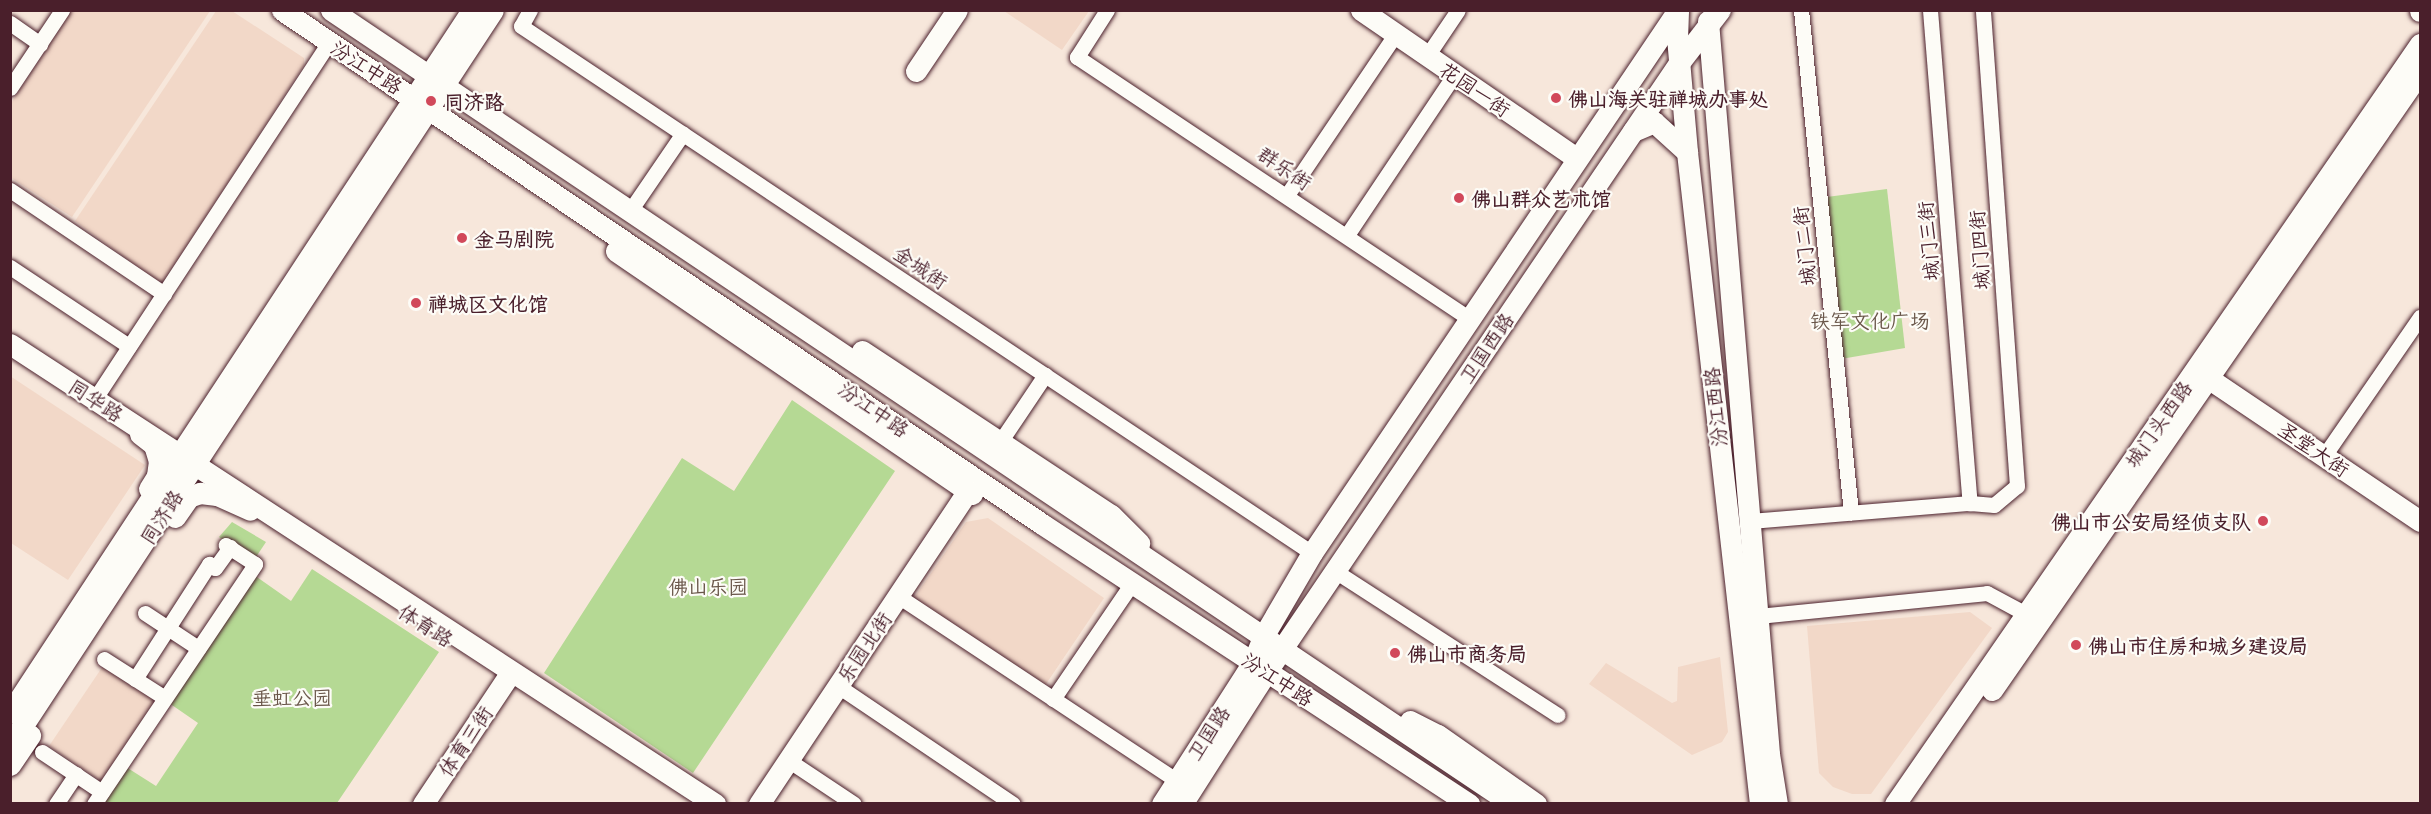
<!DOCTYPE html>
<html>
<head>
<meta charset="utf-8">
<style>
	body { margin:0 }
	#map { position:relative; width:2431px; height:814px; overflow:hidden; background:#f7e7db; font-family:"Patrick Hand","LXGW WenKai TC",sans-serif }
	div>[style] { position:absolute }
	.built>* { inset:0; background:#f2d8c8 }
	.green>* { inset:0; background:#b5d994 }
	.roads { filter:drop-shadow(0 0 2px #4a1f2b) drop-shadow(0 0 2px #4a1f2b) }
	.street>* { height:15px; margin:-7.5px; padding:0 7.5px; transform-origin:7.5px; border-radius:7.5px; background:#fdfcf7 }
	.secondary>* { height:21px; margin:-10.5px; padding:0 10.5px; transform-origin:10.5px; border-radius:10.5px; background:#fdfcf7 }
	.dots>* { width:16px; height:16px; translate:-50% -50%; box-sizing:border-box; border:3px solid #fdfcf7; border-radius:50% }
	span { translate:-50% -50%; white-space:nowrap; text-align:center; line-height:1.15; -webkit-text-stroke:4.5px #fdfcf7; paint-order:stroke }
	.street-label { font-size:20px; color:#4a1f2b }
	.poi-label { font-size:20px; color:#4a1f2b; font-weight:700 }
	.left { translate:0 -50%; text-align:left }
	.right { translate:-100% -50%; text-align:right }
	.park-label { font-size:20px; color:#6a574a }
	.frame { position:absolute; inset:0; border:12px solid #4a1f2b; pointer-events:none }
</style>
</head>
<body>
<div id="map">
	<div class="built">
		<div style="clip-path:polygon(71px 11px,210px 11px,72px 217px,10px 177px,11px 103px)"></div>
		<div style="clip-path:polygon(216px 11px,232px 11px,304px 58px,304px 65px,164px 281px,158px 282px,75px 221px)"></div>
		<div style="clip-path:polygon(1004px 11px,1089px 11px,1062px 50px)"></div>
		<div style="clip-path:polygon(10px 376px,145px 465px,68px 580px,11px 543px)"></div>
		<div style="clip-path:polygon(988px 518px,1104px 598px,1044px 687px,914px 598px,966px 522px)"></div>
		<div style="clip-path:polygon(1970px 612px,1992px 628px,1871px 794px,1852px 794px,1833px 787px,1819px 773px,1807px 626px)"></div>
		<div style="clip-path:polygon(1720px 657px,1728px 732px,1722px 742px,1692px 755px,1589px 684px,1606px 663px,1672px 703px,1677px 701px,1678px 667px)"></div>
		<div style="clip-path:polygon(103px 666px,155px 701px,101px 781px,49px 746px)"></div>
	</div>
	<div class="green">
		<div style="clip-path:polygon(1887px 189px,1905px 348px,1841px 359px,1827px 197px)"></div>
		<div style="clip-path:polygon(792px 400px,895px 471px,693px 773px,544px 673px,682px 458px,734px 491px)"></div>
		<div style="clip-path:polygon(232px 522px,266px 542px,254px 560px,219px 537px)"></div>
		<div style="clip-path:polygon(312px 569px,439px 652px,337px 803px,101px 804px,126px 767px,156px 786px,198px 723px,169px 703px,254px 575px,291px 601px)"></div>
	</div>
	<div class="roads">
		<div class="street">
			<div style="left:530px;top:10px;width:18px;rotate:119deg"></div>
			<div style="left:521px;top:26px;width:950px;rotate:33.67deg"></div>
			<div style="left:1107px;top:10px;width:56px;rotate:122.6deg"></div>
			<div style="left:1077px;top:57px;width:470px;rotate:33.7deg"></div>
			<div style="left:1801px;top:10px;width:505px;rotate:84.32deg"></div>
			<div style="left:1930px;top:10px;width:495px;rotate:85.4deg"></div>
			<div style="left:10px;top:23px;width:37px;rotate:35deg"></div>
			<div style="left:1427px;top:56px;width:55px;rotate:-56deg"></div>
			<div style="left:10px;top:88px;width:94px;rotate:-56.3deg"></div>
			<div style="left:10px;top:190px;width:186px;rotate:34deg"></div>
			<div style="left:1287px;top:195px;width:193px;rotate:-56deg"></div>
			<div style="left:636px;top:202px;width:83px;rotate:-55.7deg"></div>
			<div style="left:1347px;top:235px;width:192px;rotate:-56.2deg"></div>
			<div style="left:10px;top:267px;width:143px;rotate:33.6deg"></div>
			<div style="left:94px;top:400px;width:428px;rotate:-56.7deg"></div>
			<div style="left:1000px;top:442px;width:81px;rotate:-56.1deg"></div>
			<div style="left:2324px;top:456px;width:169px;rotate:-55.4deg"></div>
			<div style="left:1750px;top:521px;width:221px;rotate:-4.7deg"></div>
			<div style="left:1970px;top:503px;width:24px;rotate:5deg"></div>
			<div style="left:1994px;top:505px;width:30px;rotate:-40deg"></div>
			<div style="left:2017px;top:486px;width:477px;rotate:-94.1deg"></div>
			<div style="left:1335px;top:571px;width:265px;rotate:32.9deg"></div>
			<div style="left:898px;top:596px;width:335px;rotate:33.5deg"></div>
			<div style="left:145px;top:613px;width:64px;rotate:33.4deg"></div>
			<div style="left:1758px;top:616px;width:230px;rotate:-5.7deg"></div>
			<div style="left:1987px;top:593px;width:44px;rotate:28.3deg"></div>
			<div style="left:104px;top:659px;width:72px;rotate:32.6deg"></div>
			<div style="left:135px;top:679px;width:137px;rotate:-57.2deg"></div>
			<div style="left:209px;top:564px;width:7px;rotate:34deg"></div>
			<div style="left:215px;top:568px;width:26px;rotate:-54deg"></div>
			<div style="left:838px;top:686px;width:211px;rotate:34deg"></div>
			<div style="left:1053px;top:699px;width:140px;rotate:-55.7deg"></div>
			<div style="left:42px;top:752px;width:72px;rotate:33.7deg"></div>
			<div style="left:788px;top:760px;width:79px;rotate:33.7deg"></div>
			<div style="left:56px;top:804px;width:36px;rotate:-56deg"></div>
			<div style="left:94px;top:804px;width:289px;rotate:-56.1deg"></div>
			<div style="left:255px;top:564px;width:35px;rotate:-147deg"></div>
		</div>
		<div class="secondary">
			<div style="left:282px;top:10px;width:917px;rotate:34.07deg"></div>
			<div style="left:1042px;top:524px;width:511px;rotate:33.25deg"></div>
			<div style="left:331px;top:10px;width:1423px;rotate:33.91deg"></div>
			<div style="left:1361px;top:10px;width:261px;rotate:34.5deg"></div>
			<div style="left:2420px;top:10px;width:1px;rotate:90deg"></div>
			<div style="left:1678px;top:11px;width:26px;rotate:92deg"></div>
			<div style="left:1677px;top:37px;width:115px;rotate:85deg"></div>
			<div style="left:1687px;top:152px;width:656px;rotate:83.61deg"></div>
			<div style="left:1708px;top:21px;width:736px;rotate:85.24deg"></div>
			<div style="left:1769px;top:754px;width:51px;rotate:80.9deg"></div>
			<div style="left:916px;top:71px;width:73px;rotate:-56.1deg"></div>
			<div style="left:1633px;top:131px;width:23px;rotate:-23deg"></div>
			<div style="left:1654px;top:122px;width:45px;rotate:42.3deg"></div>
			<div style="left:616px;top:251px;width:431px;rotate:34.3deg"></div>
			<div style="left:10px;top:344px;width:842px;rotate:33.12deg"></div>
			<div style="left:862px;top:351px;width:298px;rotate:33.4deg"></div>
			<div style="left:1111px;top:515px;width:40px;rotate:45deg"></div>
			<div style="left:2208px;top:378px;width:256px;rotate:34deg"></div>
			<div style="left:140px;top:434px;width:18px;rotate:38deg"></div>
			<div style="left:154px;top:445px;width:17px;rotate:73deg"></div>
			<div style="left:159px;top:461px;width:15px;rotate:98deg"></div>
			<div style="left:157px;top:476px;width:15px;rotate:122deg"></div>
			<div style="left:175px;top:517px;width:24px;rotate:-55deg"></div>
			<div style="left:189px;top:497px;width:12px;rotate:-20deg"></div>
			<div style="left:200px;top:493px;width:17px;rotate:7deg"></div>
			<div style="left:217px;top:495px;width:36px;rotate:24deg"></div>
			<div style="left:1992px;top:690px;width:752px;rotate:-55.3deg"></div>
			<div style="left:10px;top:713px;width:841px;rotate:-56.69deg"></div>
			<div style="left:1410px;top:721px;width:31px;rotate:27deg"></div>
			<div style="left:1438px;top:735px;width:120px;rotate:35.1deg"></div>
			<div style="left:10px;top:745px;width:879px;rotate:-56.69deg"></div>
			<div style="left:10px;top:765px;width:36px;rotate:-56deg"></div>
			<div style="left:423px;top:804px;width:151px;rotate:-56.3deg"></div>
			<div style="left:759px;top:804px;width:376px;rotate:-56.3deg"></div>
			<div style="left:1162px;top:804px;width:169px;rotate:-57.3deg"></div>
			<div style="left:1253px;top:662px;width:29px;rotate:-68deg"></div>
			<div style="left:1264px;top:635px;width:95px;rotate:-59.7deg"></div>
			<div style="left:1312px;top:553px;width:655px;rotate:-56.02deg"></div>
			<div style="left:1182px;top:804px;width:158px;rotate:-57.4deg"></div>
			<div style="left:1267px;top:671px;width:734px;rotate:-55.88deg"></div>
			<div style="left:1679px;top:63px;width:67px;rotate:-52.3deg"></div>
			<div style="left:1895px;top:804px;width:924px;rotate:-55.36deg"></div>
		</div>
	</div>
	<div class="dots">
		<div style="left:1556px;top:98px;background:#d1495b"></div>
		<div style="left:431px;top:101px;background:#d1495b"></div>
		<div style="left:1459px;top:198px;background:#d1495b"></div>
		<div style="left:462px;top:238px;background:#d1495b"></div>
		<div style="left:416px;top:303px;background:#d1495b"></div>
		<div style="left:2263px;top:521px;background:#d1495b"></div>
		<div style="left:2076px;top:645px;background:#d1495b"></div>
		<div style="left:1395px;top:653px;background:#d1495b"></div>
	</div>
	<div class="street-label">
		<span style="left:367px;top:67px;rotate:33deg">汾江中路</span>
		<span style="left:1475px;top:89px;rotate:34deg">花园一街</span>
		<span style="left:1285px;top:168px;rotate:34deg">群乐街</span>
		<span style="left:1928px;top:241px;rotate:-95deg">城门三街</span>
		<span style="left:1804px;top:246px;rotate:-96deg">城门二街</span>
		<span style="left:1979px;top:250px;rotate:-94deg">城门四街</span>
		<span style="left:921px;top:267px;rotate:34deg">金城街</span>
		<span style="left:1486px;top:348px;rotate:-56deg">卫国西路</span>
		<span style="left:96px;top:400px;rotate:33deg">同华路</span>
		<span style="left:1715px;top:407px;rotate:-96deg">汾江西路</span>
		<span style="left:874px;top:409px;rotate:35deg">汾江中路</span>
		<span style="left:2158px;top:424px;rotate:-55deg">城门头西路</span>
		<span style="left:2314px;top:449px;rotate:34deg">圣堂大街</span>
		<span style="left:161px;top:517px;rotate:-57deg">同济路</span>
		<span style="left:426px;top:625px;rotate:33deg">体育路</span>
		<span style="left:864px;top:647px;rotate:-56deg">乐园北街</span>
		<span style="left:1278px;top:679px;rotate:33deg">汾江中路</span>
		<span style="left:1208px;top:733px;rotate:-57deg">卫国路</span>
		<span style="left:465px;top:741px;rotate:-56deg">体育三街</span>
	</div>
	<div class="poi-label">
		<span class="left" style="left:1568px;top:98px">佛山海关驻禅城办事处</span>
		<span class="left" style="left:444px;top:101px">同济路</span>
		<span class="left" style="left:1471px;top:198px">佛山群众艺术馆</span>
		<span class="left" style="left:474px;top:238px">金马剧院</span>
		<span class="left" style="left:428px;top:303px">禅城区文化馆</span>
		<span class="right" style="left:2251px;top:521px">佛山市公安局经侦支队</span>
		<span class="left" style="left:2088px;top:645px">佛山市住房和城乡建设局</span>
		<span class="left" style="left:1407px;top:653px">佛山市商务局</span>
	</div>
	<div class="park-label">
		<span style="left:1870px;top:320px">铁军文化广场</span>
		<span style="left:708px;top:586px">佛山乐园</span>
		<span style="left:292px;top:697px">垂虹公园</span>
	</div>
	<div class="frame"></div>
</div>
</body>
</html>
